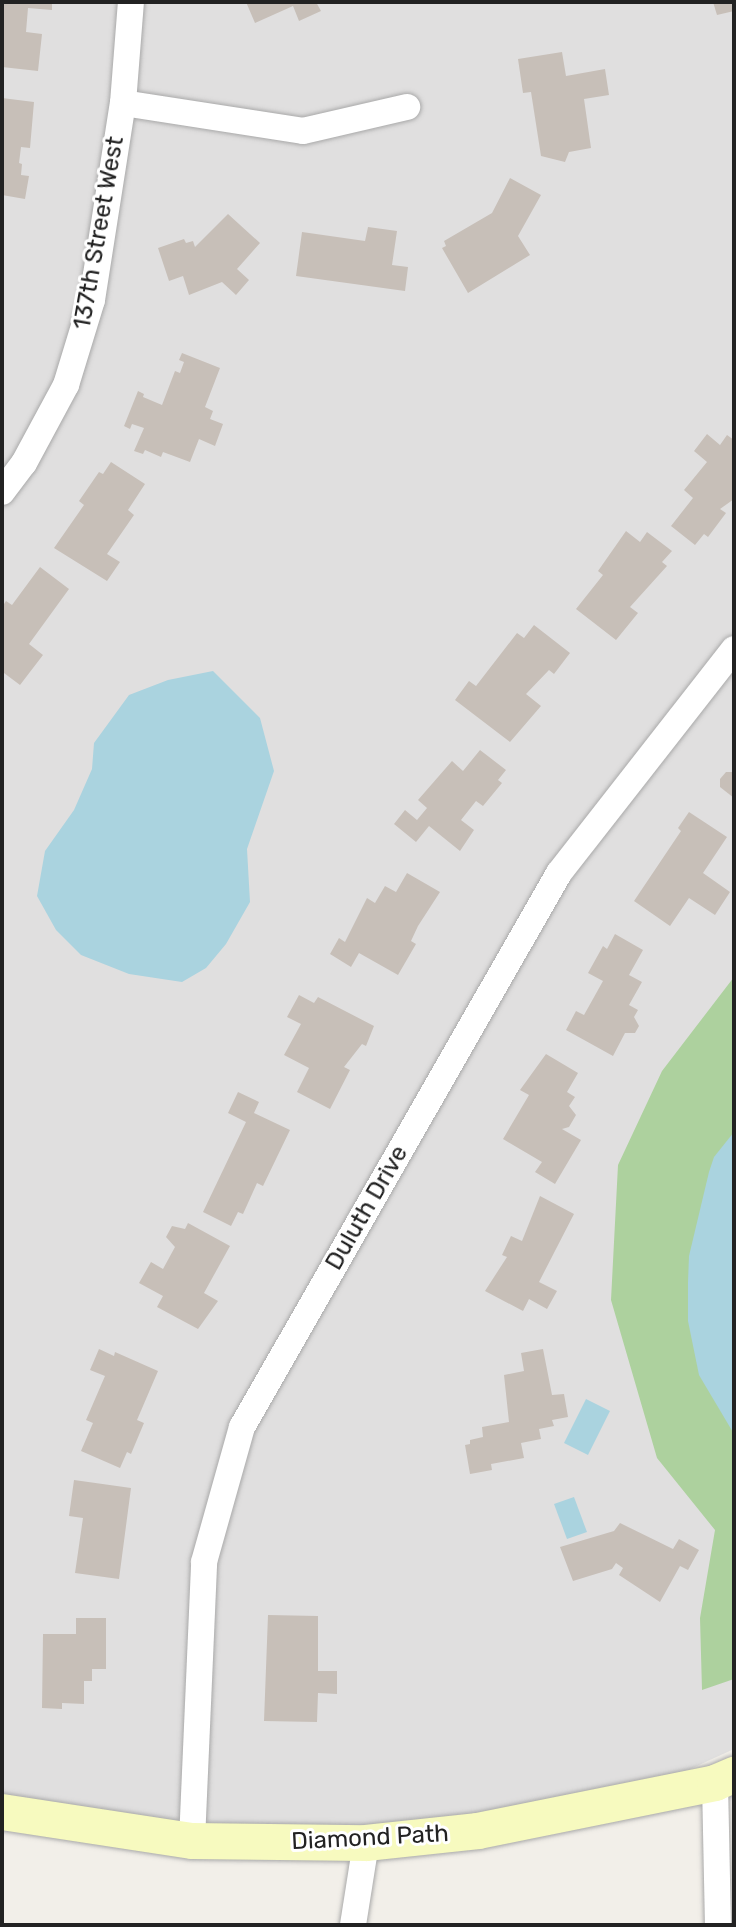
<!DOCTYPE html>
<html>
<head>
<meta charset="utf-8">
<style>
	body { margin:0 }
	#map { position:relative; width:736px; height:1927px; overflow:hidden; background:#f2efe9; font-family:Rubik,sans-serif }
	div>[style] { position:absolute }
	.residential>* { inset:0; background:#e0dfdf }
	.forest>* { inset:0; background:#add19e }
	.water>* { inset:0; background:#aad3df }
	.building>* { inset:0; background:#c7bfb8 }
	.roads { filter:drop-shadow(0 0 2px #a9a9a9) drop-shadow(0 0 2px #a9a9a9) }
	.street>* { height:26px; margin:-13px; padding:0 13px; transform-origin:13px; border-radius:13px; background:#fff }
	.secondary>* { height:36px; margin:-18px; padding:0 18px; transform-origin:18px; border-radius:18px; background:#f7fabf }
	span { translate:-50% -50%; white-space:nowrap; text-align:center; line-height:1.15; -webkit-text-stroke:6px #fff; paint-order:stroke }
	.street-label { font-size:24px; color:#222 }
	.frame { position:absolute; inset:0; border:4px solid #222; pointer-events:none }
</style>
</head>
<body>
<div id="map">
	<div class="residential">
		<div style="clip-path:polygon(2px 2px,734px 2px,734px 1749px,618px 1802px,366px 1843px,2px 1812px)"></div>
	</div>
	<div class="forest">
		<div style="clip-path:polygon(734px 977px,734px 1679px,702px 1690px,700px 1618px,715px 1530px,657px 1458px,611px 1300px,618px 1165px,662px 1071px)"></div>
	</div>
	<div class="water">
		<div style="clip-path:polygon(213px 671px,260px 718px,274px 771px,247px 849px,250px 902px,226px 944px,206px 968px,182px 982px,129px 974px,81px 955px,56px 930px,37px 896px,45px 851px,74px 810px,92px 769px,94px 743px,129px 695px,168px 680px)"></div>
		<div style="clip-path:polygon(734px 1132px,734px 1434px,699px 1375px,688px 1321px,688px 1282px,689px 1256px,709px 1172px,714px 1157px)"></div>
		<div style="clip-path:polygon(586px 1399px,610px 1411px,588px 1455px,564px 1443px)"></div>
		<div style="clip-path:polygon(574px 1497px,587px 1532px,567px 1539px,554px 1504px)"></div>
	</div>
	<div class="building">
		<div style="clip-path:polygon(2px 2px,52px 2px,52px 10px,28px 8px,26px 32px,42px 34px,38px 71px,2px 67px)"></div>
		<div style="clip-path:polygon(246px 2px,316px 2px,321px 11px,299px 21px,293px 6px,255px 23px)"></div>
		<div style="clip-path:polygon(713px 2px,734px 2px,734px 11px,717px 15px)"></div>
		<div style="clip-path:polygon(562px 52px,566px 76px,605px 69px,609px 95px,584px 99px,591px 148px,569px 152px,565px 162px,541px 156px,531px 92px,523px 93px,518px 59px)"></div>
		<div style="clip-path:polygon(2px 98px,34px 102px,30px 148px,21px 147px,19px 163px,22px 164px,21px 175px,29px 176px,25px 199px,2px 195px)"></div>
		<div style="clip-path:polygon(510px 178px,541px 195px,518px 236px,530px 255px,468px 293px,442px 248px,446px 246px,444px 241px,492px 213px)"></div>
		<div style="clip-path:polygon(228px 214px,260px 243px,237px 269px,249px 280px,236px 295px,222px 282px,189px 295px,183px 276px,169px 281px,158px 248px,184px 239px,186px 243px,193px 241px,195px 247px)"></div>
		<div style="clip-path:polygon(368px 227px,397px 231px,392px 265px,408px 267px,405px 291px,296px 276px,302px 232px,365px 241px)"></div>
		<div style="clip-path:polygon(182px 353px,220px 368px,205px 407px,213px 411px,210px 419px,223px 424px,215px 446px,199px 439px,190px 462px,163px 452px,161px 457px,145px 450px,143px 454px,134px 451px,144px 428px,132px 424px,130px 429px,124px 426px,138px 391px,144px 394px,143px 397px,162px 405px,175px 371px,180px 373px,184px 362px,179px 360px)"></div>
		<div style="clip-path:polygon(707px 434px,720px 445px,727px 435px,734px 440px,734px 499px,720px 509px,726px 513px,708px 537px,704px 534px,695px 545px,671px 526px,693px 498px,684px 490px,707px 462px,694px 451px)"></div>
		<div style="clip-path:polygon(111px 462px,145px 484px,128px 510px,134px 515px,107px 554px,120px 562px,107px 581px,54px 548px,84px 505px,79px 501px,99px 472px,103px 474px)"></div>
		<div style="clip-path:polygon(626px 531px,640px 542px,647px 532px,672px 551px,662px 562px,667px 566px,630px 607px,638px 613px,616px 640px,576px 609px,603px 575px,598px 571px)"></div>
		<div style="clip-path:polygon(40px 567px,69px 589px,29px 644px,43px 655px,20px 685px,4px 673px,2px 675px,2px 607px,6px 601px,12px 605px)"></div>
		<div style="clip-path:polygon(534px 625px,570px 653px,554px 674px,549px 670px,526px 694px,541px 706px,510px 742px,455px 700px,469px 681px,476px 686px,517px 633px,524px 638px)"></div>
		<div style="clip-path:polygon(480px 750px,506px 770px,498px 780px,502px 783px,483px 806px,476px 801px,461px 820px,474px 830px,460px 851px,429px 826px,416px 842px,394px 824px,405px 810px,417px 820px,427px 808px,418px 800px,452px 761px,463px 771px)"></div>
		<div style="clip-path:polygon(726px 772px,734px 772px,734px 798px,720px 787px,720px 779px)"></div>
		<div style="clip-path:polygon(689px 812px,727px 837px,703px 873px,730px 892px,715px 915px,689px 898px,670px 926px,634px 901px,681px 831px,678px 828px)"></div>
		<div style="clip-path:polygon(407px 873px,440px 892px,418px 926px,411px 941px,416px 944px,398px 975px,359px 953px,351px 967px,330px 954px,339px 938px,345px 942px,367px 898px,375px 903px,385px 886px,396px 892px)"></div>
		<div style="clip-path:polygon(615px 934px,643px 950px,629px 975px,642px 982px,629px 1005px,638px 1010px,634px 1017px,639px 1026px,635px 1033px,625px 1033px,613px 1056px,566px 1030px,576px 1011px,584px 1015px,603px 981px,588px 973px,603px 946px,607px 949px)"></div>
		<div style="clip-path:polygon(299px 995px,314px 1003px,318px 997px,374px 1026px,366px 1046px,362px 1044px,344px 1067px,350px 1070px,330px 1109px,297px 1092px,309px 1068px,284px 1055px,301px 1024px,287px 1017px)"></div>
		<div style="clip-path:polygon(546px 1054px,578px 1073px,567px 1092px,575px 1097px,569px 1106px,576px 1115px,569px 1127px,562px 1129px,581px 1140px,555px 1184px,535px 1172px,542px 1162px,503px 1139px,529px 1095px,520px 1090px)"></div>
		<div style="clip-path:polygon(238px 1092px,259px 1102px,254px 1113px,290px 1130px,263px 1186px,257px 1183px,243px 1214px,238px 1212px,231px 1226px,203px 1212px,246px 1122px,228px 1113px)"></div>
		<div style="clip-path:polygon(540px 1196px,574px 1214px,539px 1282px,557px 1291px,547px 1309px,529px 1299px,523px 1311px,485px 1291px,507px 1257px,502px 1255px,511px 1236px,522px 1241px)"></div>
		<div style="clip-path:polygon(188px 1223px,230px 1246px,204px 1293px,218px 1301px,198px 1329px,157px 1307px,163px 1296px,139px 1283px,151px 1262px,163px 1269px,175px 1247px,166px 1237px,172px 1226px,185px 1229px)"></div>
		<div style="clip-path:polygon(99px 1349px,114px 1356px,115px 1352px,158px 1371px,137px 1420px,144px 1423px,131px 1454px,127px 1452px,120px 1468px,81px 1451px,93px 1423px,86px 1420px,105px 1376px,90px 1370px)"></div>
		<div style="clip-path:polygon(543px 1349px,552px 1395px,564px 1394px,568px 1417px,552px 1420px,554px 1426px,539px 1429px,541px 1439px,521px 1443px,524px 1458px,491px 1464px,492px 1470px,470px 1474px,465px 1445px,470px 1444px,470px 1440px,483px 1437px,482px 1427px,509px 1422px,504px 1375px,524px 1371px,521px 1353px)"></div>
		<div style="clip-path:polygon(74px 1480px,131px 1488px,119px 1579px,75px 1573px,83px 1518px,69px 1516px)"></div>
		<div style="clip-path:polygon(620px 1523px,673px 1549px,679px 1539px,699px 1550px,688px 1570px,680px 1566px,660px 1602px,619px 1575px,623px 1568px,616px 1563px,612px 1569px,573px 1581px,560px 1547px,614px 1531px)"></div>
		<div style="clip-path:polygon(268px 1615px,318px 1616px,318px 1671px,337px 1671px,337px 1694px,318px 1693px,317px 1722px,264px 1721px)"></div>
		<div style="clip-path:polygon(76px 1618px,106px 1618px,106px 1669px,92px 1669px,92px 1681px,84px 1681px,84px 1704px,62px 1703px,62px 1709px,42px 1708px,43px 1634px,76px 1634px)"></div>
	</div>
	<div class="roads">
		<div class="street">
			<div style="left:123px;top:103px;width:182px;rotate:8.8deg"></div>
			<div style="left:303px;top:131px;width:107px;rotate:-13deg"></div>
			<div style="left:2px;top:492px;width:36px;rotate:-53deg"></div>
			<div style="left:24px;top:463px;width:89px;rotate:-61.7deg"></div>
			<div style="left:66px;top:385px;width:89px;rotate:-73deg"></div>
			<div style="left:92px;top:300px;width:199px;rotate:-81.1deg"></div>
			<div style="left:123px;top:103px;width:101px;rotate:-85.5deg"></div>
			<div style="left:715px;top:1783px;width:142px;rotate:88.8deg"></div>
			<div style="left:192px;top:1841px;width:279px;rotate:-87.5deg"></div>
			<div style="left:204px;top:1562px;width:140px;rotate:-74.3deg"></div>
			<div style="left:242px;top:1427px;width:638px;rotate:-60.22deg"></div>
			<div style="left:559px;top:873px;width:284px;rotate:-52deg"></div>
			<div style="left:353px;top:1925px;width:83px;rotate:-81deg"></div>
		</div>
		<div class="secondary">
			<div style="left:2px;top:1812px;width:192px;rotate:8.7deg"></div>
			<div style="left:192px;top:1841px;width:174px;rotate:0.7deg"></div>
			<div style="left:366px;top:1843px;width:113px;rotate:-6.1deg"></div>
			<div style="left:478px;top:1831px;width:242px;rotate:-11.4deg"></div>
			<div style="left:715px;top:1783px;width:21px;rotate:-23deg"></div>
		</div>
	</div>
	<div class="street-label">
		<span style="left:99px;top:233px;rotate:-80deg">137th Street West</span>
		<span style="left:367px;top:1208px;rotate:-60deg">Duluth Drive</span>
		<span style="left:370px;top:1838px;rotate:-3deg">Diamond Path</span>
	</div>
	<div class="frame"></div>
</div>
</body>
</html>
